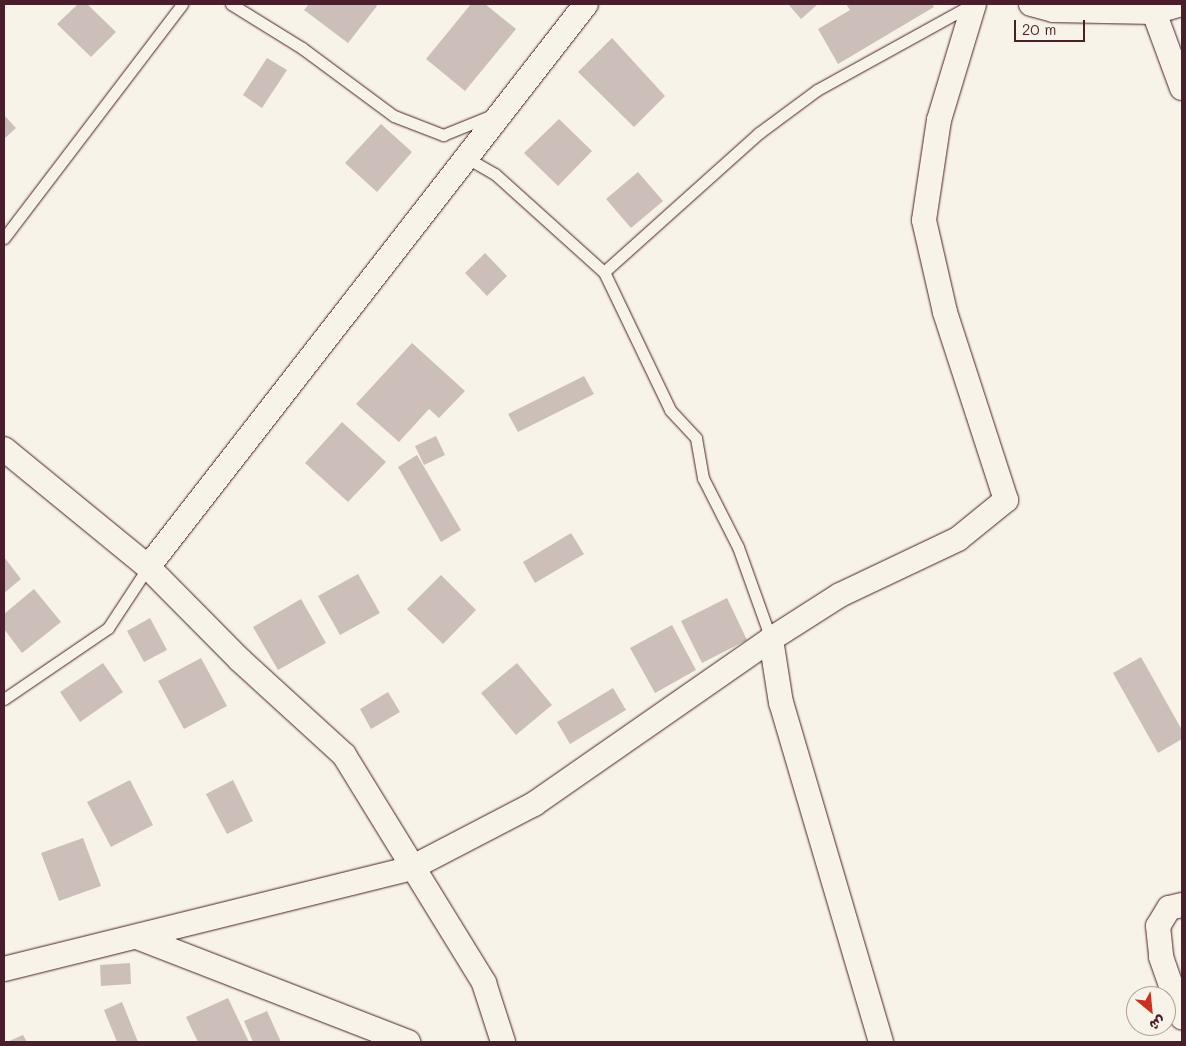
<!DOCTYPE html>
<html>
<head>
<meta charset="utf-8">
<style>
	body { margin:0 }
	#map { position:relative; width:1186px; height:1046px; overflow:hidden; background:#f7f3e8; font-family:Mali,"Playpen Sans Arabic",sans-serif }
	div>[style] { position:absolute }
	.building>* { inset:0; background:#ccbfb9 }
	.roads { filter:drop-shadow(0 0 1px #4a1f2b) drop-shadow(0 0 1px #4a1f2b) }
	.service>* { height:11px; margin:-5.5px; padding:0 5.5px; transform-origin:5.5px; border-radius:5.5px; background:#f7f3e8 }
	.minor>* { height:24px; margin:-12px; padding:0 12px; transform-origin:12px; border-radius:12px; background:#f7f3e8 }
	span { translate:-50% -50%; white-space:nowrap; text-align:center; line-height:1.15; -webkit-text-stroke:4px #f7f3e8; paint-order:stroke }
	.frame { position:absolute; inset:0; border:5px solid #4a1f2b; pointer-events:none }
	.north { position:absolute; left:1126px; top:986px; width:50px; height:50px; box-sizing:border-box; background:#f7f3e8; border:1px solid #b29e9c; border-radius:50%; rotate:152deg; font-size:14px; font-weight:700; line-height:20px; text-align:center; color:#4a1f2b }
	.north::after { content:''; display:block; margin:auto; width:18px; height:22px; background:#c8321e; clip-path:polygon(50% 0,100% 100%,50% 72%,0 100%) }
	.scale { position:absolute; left:1014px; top:20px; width:71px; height:22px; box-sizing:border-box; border:2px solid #4a1f2b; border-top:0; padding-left:6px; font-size:15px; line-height:18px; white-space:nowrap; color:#4a1f2b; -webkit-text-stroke:4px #f7f3e8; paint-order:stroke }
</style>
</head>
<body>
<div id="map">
	<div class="building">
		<div style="clip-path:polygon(78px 4px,87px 4px,116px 32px,91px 57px,57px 24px)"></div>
		<div style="clip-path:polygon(309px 4px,375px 4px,377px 6px,348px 43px,304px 10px)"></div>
		<div style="clip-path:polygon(471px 4px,485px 4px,516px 29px,465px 91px,426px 59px)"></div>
		<div style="clip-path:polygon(788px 4px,818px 4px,801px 19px)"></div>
		<div style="clip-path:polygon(846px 4px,932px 4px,934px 7px,838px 64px,818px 29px,850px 10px)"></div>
		<div style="clip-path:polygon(612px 38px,665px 96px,634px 127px,578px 72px)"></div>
		<div style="clip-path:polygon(267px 58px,287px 70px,262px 108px,243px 95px)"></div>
		<div style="clip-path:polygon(4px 115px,16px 128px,4px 139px)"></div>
		<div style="clip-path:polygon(559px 119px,592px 151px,558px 186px,524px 153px)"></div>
		<div style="clip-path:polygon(381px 124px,412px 152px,377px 192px,345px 163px)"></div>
		<div style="clip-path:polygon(638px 172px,663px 201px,631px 228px,606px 199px)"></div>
		<div style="clip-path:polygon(485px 253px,507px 276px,487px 296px,465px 273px)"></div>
		<div style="clip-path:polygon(412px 343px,465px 391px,439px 418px,429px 409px,399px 442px,356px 404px)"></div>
		<div style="clip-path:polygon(584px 376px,594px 394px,518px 432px,508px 414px)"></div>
		<div style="clip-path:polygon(342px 422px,386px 462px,348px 502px,305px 463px)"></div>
		<div style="clip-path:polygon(436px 436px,445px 455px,424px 465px,415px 446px)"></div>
		<div style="clip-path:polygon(417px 455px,461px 530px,441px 542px,398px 467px)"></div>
		<div style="clip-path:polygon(571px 533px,584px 554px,535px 583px,523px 562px)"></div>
		<div style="clip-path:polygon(4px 557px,21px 579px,4px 593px)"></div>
		<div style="clip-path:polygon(358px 574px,380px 613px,340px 635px,318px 596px)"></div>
		<div style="clip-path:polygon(441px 575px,476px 610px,443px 644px,407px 609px)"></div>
		<div style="clip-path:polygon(34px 589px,61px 622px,22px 653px,4px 629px,4px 614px)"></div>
		<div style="clip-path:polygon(727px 598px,747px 640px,702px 663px,681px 621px)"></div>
		<div style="clip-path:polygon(301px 599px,326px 643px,278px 670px,253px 627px)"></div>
		<div style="clip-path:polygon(150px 618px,167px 650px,144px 662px,127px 631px)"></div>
		<div style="clip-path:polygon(672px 625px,696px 670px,655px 693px,630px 648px)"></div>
		<div style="clip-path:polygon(1141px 657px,1182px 730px,1182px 739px,1158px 753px,1113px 673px)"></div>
		<div style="clip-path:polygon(201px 658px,227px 706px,184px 729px,158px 681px)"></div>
		<div style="clip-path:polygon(103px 663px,123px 692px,80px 722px,60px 692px)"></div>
		<div style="clip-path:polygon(517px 663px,552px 705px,516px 735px,481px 693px)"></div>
		<div style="clip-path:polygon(613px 688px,626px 710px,570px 744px,557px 722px)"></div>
		<div style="clip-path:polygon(388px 692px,400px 712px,371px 729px,360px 709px)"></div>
		<div style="clip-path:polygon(130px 780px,153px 825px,111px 847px,87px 802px)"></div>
		<div style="clip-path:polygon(233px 780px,253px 821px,227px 834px,206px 794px)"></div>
		<div style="clip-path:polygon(83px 838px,101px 886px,59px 901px,41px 853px)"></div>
		<div style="clip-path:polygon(130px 963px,131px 984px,101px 986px,100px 965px)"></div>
		<div style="clip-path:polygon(228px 998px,249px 1042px,198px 1042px,186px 1017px)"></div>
		<div style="clip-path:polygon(122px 1002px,138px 1042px,117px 1042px,104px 1010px)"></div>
		<div style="clip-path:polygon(267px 1011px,281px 1042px,253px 1042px,244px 1021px)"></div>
		<div style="clip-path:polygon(23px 1035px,27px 1042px,7px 1042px)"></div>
	</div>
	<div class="roads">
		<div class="service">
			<div style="left:231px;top:4px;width:84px;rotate:31.8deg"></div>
			<div style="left:302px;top:48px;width:114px;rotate:36.5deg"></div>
			<div style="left:394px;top:116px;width:53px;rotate:21.2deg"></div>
			<div style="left:443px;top:135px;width:56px;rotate:-22deg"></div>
			<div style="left:467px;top:158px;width:32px;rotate:30deg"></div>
			<div style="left:495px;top:174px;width:147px;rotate:42deg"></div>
			<div style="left:604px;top:272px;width:153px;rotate:64.4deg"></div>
			<div style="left:670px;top:410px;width:38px;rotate:47deg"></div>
			<div style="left:696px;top:438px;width:41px;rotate:80.1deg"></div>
			<div style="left:703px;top:478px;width:77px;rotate:63.1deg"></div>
			<div style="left:738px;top:547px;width:98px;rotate:70.3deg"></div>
			<div style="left:4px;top:238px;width:294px;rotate:-52.7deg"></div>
			<div style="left:604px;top:272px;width:208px;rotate:-41.9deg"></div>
			<div style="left:759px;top:133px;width:72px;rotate:-36.6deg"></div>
			<div style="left:817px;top:90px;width:178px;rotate:-28.9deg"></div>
			<div style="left:4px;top:699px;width:126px;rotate:-34.3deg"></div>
			<div style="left:108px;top:628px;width:73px;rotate:-56.7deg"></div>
		</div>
		<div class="minor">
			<div style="left:1031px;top:4px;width:23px;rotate:15deg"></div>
			<div style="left:1053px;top:10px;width:101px;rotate:1.1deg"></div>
			<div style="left:1154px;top:12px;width:29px;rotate:-16deg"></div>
			<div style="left:1154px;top:12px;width:81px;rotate:69.8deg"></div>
			<div style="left:4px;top:449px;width:186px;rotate:39.3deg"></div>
			<div style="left:148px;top:567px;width:131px;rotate:45.3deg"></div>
			<div style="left:240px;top:660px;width:141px;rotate:42.4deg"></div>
			<div style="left:344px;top:755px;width:268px;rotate:58.4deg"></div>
			<div style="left:484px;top:983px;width:62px;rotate:72.1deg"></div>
			<div style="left:148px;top:567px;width:713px;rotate:-52.12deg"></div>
			<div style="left:1182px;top:905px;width:13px;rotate:167deg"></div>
			<div style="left:1169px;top:908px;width:21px;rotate:121deg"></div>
			<div style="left:1158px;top:926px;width:31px;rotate:84deg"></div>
			<div style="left:1161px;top:957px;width:64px;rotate:70.7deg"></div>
			<div style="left:137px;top:937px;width:291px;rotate:21.2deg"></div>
			<div style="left:4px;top:969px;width:419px;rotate:-13.9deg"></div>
			<div style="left:411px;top:868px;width:139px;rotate:-27.5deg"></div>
			<div style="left:534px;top:804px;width:289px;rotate:-34.8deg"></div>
			<div style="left:881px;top:1042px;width:353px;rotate:-106.4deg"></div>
			<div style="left:781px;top:703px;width:65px;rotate:-98.9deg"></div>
			<div style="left:771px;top:639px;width:82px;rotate:-32.5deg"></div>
			<div style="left:840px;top:595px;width:131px;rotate:-25.4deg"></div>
			<div style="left:958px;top:539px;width:62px;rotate:-39.1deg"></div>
			<div style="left:1006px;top:500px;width:198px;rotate:-108deg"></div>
			<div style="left:945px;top:312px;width:94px;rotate:-102.9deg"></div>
			<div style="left:924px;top:220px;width:101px;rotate:-81.5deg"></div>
			<div style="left:939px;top:120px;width:121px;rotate:-73.2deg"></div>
		</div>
	</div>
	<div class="frame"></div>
	<div class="north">ش</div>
	<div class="scale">20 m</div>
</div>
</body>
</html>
